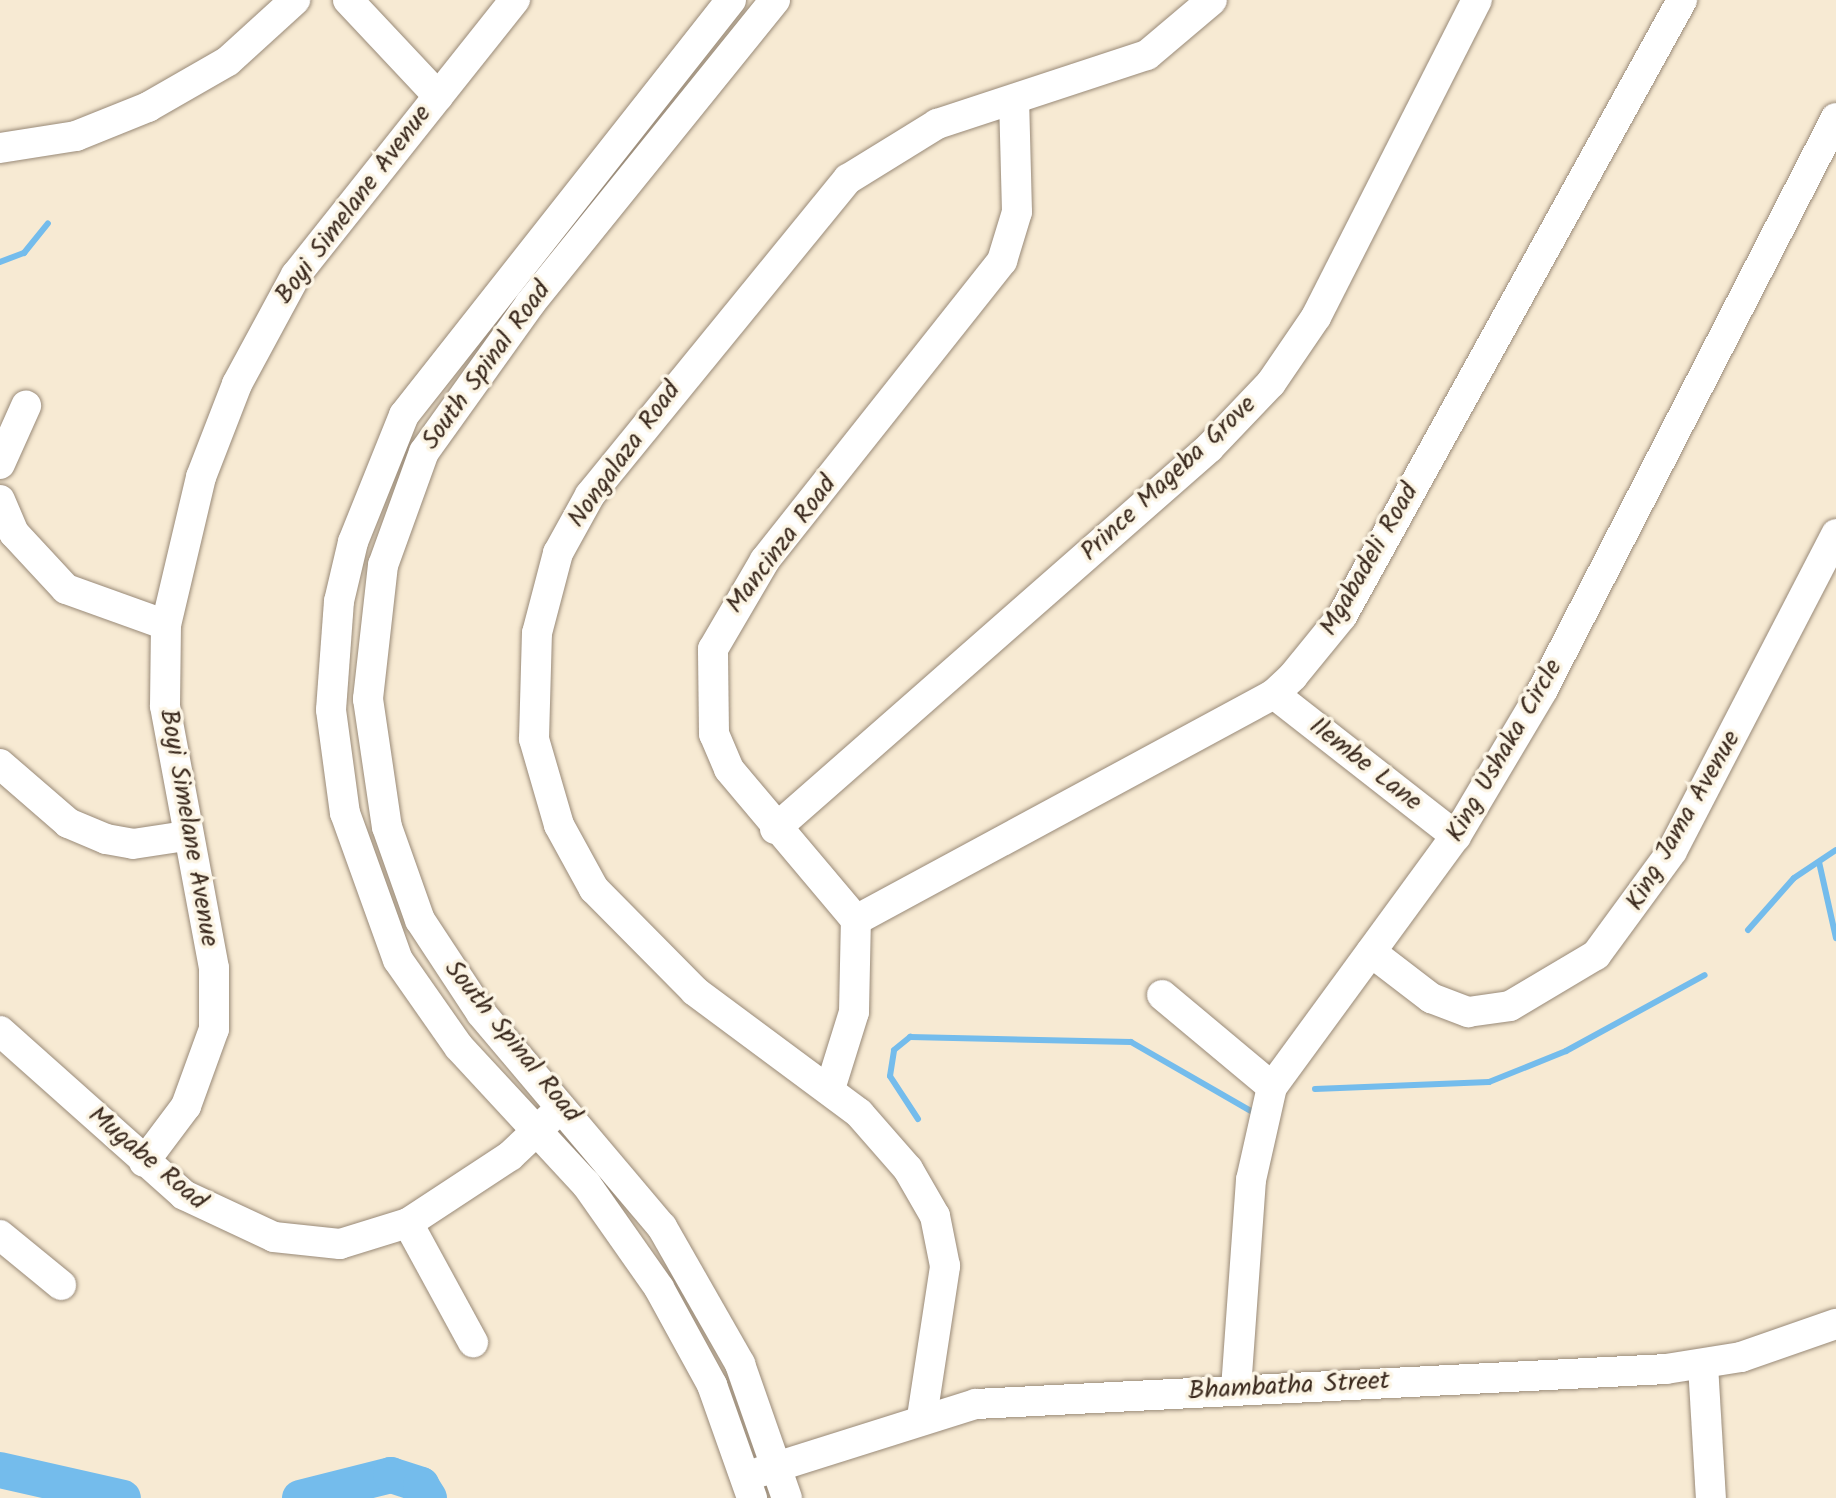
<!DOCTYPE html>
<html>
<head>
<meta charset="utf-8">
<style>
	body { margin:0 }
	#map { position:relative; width:1836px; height:1498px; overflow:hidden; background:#f7ead3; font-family:Kalam,sans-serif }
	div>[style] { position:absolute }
	.stream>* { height:6px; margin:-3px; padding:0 3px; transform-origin:3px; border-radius:3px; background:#74bcec }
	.river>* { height:36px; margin:-18px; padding:0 18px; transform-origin:18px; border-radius:18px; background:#74bcec }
	.roads { filter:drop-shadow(0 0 2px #998a78) drop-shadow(0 0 2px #998a78) }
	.minor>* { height:30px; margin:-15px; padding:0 15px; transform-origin:15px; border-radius:15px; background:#fff }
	span { translate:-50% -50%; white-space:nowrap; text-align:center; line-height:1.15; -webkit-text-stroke:7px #fcf5e5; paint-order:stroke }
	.street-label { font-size:26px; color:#3b2a1e }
</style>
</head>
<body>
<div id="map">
	<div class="stream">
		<div style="left:0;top:262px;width:26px;rotate:-21deg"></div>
		<div style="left:24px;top:253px;width:38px;rotate:-51deg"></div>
		<div style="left:1819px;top:862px;width:78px;rotate:77.4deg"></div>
		<div style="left:1748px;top:930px;width:69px;rotate:-48.5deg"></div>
		<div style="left:1794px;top:878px;width:50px;rotate:-33.7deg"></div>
		<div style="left:1315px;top:1089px;width:174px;rotate:-2.3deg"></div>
		<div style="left:1489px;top:1082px;width:83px;rotate:-21.9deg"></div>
		<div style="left:1566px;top:1051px;width:158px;rotate:-28.7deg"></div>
		<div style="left:918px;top:1119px;width:51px;rotate:-123.1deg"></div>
		<div style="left:890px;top:1076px;width:26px;rotate:-81deg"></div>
		<div style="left:894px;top:1050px;width:21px;rotate:-39deg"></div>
		<div style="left:910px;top:1037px;width:221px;rotate:1.3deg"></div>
		<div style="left:1131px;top:1042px;width:138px;rotate:29.9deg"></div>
	</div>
	<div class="river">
		<div style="left:0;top:1470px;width:126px;rotate:12.8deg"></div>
		<div style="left:300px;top:1498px;width:94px;rotate:-14.2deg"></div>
		<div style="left:391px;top:1475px;width:32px;rotate:18deg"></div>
		<div style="left:421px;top:1485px;width:15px;rotate:58deg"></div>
	</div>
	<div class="roads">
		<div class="minor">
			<div style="left:348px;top:0;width:132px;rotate:46.8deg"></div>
			<div style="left:731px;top:0;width:528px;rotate:128.24deg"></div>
			<div style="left:404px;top:415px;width:137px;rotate:111.9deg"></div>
			<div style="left:353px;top:542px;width:61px;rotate:103.3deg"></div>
			<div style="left:339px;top:601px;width:109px;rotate:94.2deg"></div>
			<div style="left:331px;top:710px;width:104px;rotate:82.3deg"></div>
			<div style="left:345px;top:813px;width:156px;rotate:70.2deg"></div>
			<div style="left:398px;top:960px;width:106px;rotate:55deg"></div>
			<div style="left:459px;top:1047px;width:187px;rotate:47.2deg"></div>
			<div style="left:586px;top:1184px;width:127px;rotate:54.9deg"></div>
			<div style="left:659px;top:1288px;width:111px;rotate:61.3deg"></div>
			<div style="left:712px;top:1385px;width:120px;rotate:70.5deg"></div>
			<div style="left:775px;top:0;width:390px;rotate:128.9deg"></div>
			<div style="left:530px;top:304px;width:182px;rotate:125.6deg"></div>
			<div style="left:424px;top:452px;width:120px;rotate:109.9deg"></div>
			<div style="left:383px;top:565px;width:135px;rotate:96.4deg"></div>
			<div style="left:368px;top:699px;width:129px;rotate:81.6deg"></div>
			<div style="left:387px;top:827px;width:99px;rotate:70.5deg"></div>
			<div style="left:420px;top:920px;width:111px;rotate:56.7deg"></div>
			<div style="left:481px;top:1013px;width:280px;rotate:49.8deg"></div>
			<div style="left:662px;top:1227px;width:158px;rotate:60.3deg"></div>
			<div style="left:740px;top:1364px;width:142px;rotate:70.7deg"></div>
			<div style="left:0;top:148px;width:77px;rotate:-9deg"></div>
			<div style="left:76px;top:136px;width:78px;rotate:-21.9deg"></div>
			<div style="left:148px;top:107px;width:92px;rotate:-29.9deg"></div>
			<div style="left:228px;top:61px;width:91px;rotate:-42.3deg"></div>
			<div style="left:0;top:464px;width:64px;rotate:-65.9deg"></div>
			<div style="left:0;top:500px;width:36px;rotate:67deg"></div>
			<div style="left:14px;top:533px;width:76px;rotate:47.1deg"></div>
			<div style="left:66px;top:589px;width:106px;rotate:19.8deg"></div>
			<div style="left:1274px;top:694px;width:231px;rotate:38deg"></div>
			<div style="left:0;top:764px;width:90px;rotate:40.9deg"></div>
			<div style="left:68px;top:823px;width:41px;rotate:22.8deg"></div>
			<div style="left:106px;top:839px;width:27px;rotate:10deg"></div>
			<div style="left:133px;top:844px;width:53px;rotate:-8.7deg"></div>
			<div style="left:775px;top:829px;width:578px;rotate:-41.28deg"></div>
			<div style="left:1209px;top:448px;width:90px;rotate:-46.4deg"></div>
			<div style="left:1271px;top:383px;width:80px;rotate:-55.7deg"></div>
			<div style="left:1316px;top:317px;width:356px;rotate:-63.1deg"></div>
			<div style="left:856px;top:920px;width:475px;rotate:-28.4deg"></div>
			<div style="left:1274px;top:694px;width:26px;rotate:-43deg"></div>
			<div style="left:1293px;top:676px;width:77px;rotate:-50.8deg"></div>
			<div style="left:1342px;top:616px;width:704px;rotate:-61.1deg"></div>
			<div style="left:1371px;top:952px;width:76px;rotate:37.5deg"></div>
			<div style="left:1431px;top:998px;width:40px;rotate:21deg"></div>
			<div style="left:1468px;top:1012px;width:42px;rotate:-8.1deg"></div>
			<div style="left:1510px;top:1006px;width:100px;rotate:-30.7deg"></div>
			<div style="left:1596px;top:955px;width:129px;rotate:-53.8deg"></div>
			<div style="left:1672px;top:851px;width:357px;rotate:-62.6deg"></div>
			<div style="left:1162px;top:995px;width:143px;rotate:39.9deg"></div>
			<div style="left:0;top:1031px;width:246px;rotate:41.7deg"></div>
			<div style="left:184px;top:1195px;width:99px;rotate:25deg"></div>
			<div style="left:274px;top:1237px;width:66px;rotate:6.1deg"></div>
			<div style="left:340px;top:1244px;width:71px;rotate:-17.2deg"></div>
			<div style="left:408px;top:1223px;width:122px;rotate:-33.3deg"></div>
			<div style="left:510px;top:1156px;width:55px;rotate:-43.5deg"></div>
			<div style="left:830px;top:1089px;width:81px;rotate:-72.7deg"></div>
			<div style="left:854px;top:1012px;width:92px;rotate:-88.8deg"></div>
			<div style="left:856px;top:920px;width:197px;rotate:-130.1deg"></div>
			<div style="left:729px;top:769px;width:38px;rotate:-113deg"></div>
			<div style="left:714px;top:734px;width:85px;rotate:-90.7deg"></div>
			<div style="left:713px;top:649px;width:103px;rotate:-59.7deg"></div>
			<div style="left:765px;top:560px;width:382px;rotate:-51.6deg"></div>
			<div style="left:1002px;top:261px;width:51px;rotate:-73deg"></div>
			<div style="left:1017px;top:212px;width:112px;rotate:-91.5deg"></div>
			<div style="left:144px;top:1162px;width:70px;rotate:-53.1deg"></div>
			<div style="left:186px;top:1106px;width:82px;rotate:-70deg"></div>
			<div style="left:214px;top:1029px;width:61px;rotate:-90deg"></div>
			<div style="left:214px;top:968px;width:267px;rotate:-100.6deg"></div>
			<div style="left:165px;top:706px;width:81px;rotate:-89.3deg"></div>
			<div style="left:166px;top:625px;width:152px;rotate:-76.7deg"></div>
			<div style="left:201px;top:477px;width:100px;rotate:-68.8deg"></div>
			<div style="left:237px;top:384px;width:124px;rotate:-61.6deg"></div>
			<div style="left:296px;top:275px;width:352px;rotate:-51.5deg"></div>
			<div style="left:408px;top:1223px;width:136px;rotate:61.4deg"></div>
			<div style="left:0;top:1235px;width:79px;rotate:39.3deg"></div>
			<div style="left:1703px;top:1365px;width:133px;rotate:86.6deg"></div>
			<div style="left:1236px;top:1389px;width:210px;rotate:-85.9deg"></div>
			<div style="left:1251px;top:1180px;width:95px;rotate:-77.3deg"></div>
			<div style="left:1272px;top:1087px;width:311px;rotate:-53.8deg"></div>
			<div style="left:1456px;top:836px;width:169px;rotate:-59.3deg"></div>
			<div style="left:1542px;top:691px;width:644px;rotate:-62.84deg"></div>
			<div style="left:922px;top:1417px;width:153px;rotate:-81.3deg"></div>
			<div style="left:945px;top:1266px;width:51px;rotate:-101.3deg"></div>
			<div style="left:935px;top:1216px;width:54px;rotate:-119.9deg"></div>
			<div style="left:908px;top:1169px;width:74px;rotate:-131.2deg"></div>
			<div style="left:859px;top:1113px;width:204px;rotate:-143.4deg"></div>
			<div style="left:695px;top:991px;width:144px;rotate:-134.7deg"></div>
			<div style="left:594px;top:889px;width:73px;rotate:-118.7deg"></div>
			<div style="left:559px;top:825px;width:90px;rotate:-106.2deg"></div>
			<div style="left:534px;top:739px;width:106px;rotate:-88.4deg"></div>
			<div style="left:537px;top:633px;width:83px;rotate:-75.3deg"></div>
			<div style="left:558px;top:553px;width:66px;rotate:-61.1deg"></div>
			<div style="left:590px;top:495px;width:408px;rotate:-50.8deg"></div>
			<div style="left:848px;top:179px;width:105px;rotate:-31.7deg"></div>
			<div style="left:937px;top:124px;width:221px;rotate:-18.2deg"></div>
			<div style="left:1147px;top:55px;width:85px;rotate:-40.2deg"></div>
			<div style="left:760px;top:1472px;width:226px;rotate:-17.5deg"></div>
			<div style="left:976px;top:1404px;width:691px;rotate:-2.9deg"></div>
			<div style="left:1666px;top:1369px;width:76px;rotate:-9.1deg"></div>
			<div style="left:1741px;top:1357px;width:101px;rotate:-19.2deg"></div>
		</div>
	</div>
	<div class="street-label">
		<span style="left:354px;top:205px;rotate:-53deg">Boyi Simelane Avenue</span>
		<span style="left:487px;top:366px;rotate:-54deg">South Spinal Road</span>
		<span style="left:625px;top:455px;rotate:-54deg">Nongalaza Road</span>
		<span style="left:1169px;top:479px;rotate:-43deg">Prince Mageba Grove</span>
		<span style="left:782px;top:545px;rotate:-53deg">Mancinza Road</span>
		<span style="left:1370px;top:560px;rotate:-60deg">Mgabadeli Road</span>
		<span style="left:1505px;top:751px;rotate:-60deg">King Ushaka Circle</span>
		<span style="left:1365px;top:765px;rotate:38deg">Ilembe Lane</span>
		<span style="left:1684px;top:821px;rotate:-60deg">King Jama Avenue</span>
		<span style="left:188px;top:828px;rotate:80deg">Boyi Simelane Avenue</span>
		<span style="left:512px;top:1042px;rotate:51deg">South Spinal Road</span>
		<span style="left:147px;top:1159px;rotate:40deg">Mugabe Road</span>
		<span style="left:1289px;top:1387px;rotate:-3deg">Bhambatha Street</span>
	</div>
</div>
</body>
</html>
